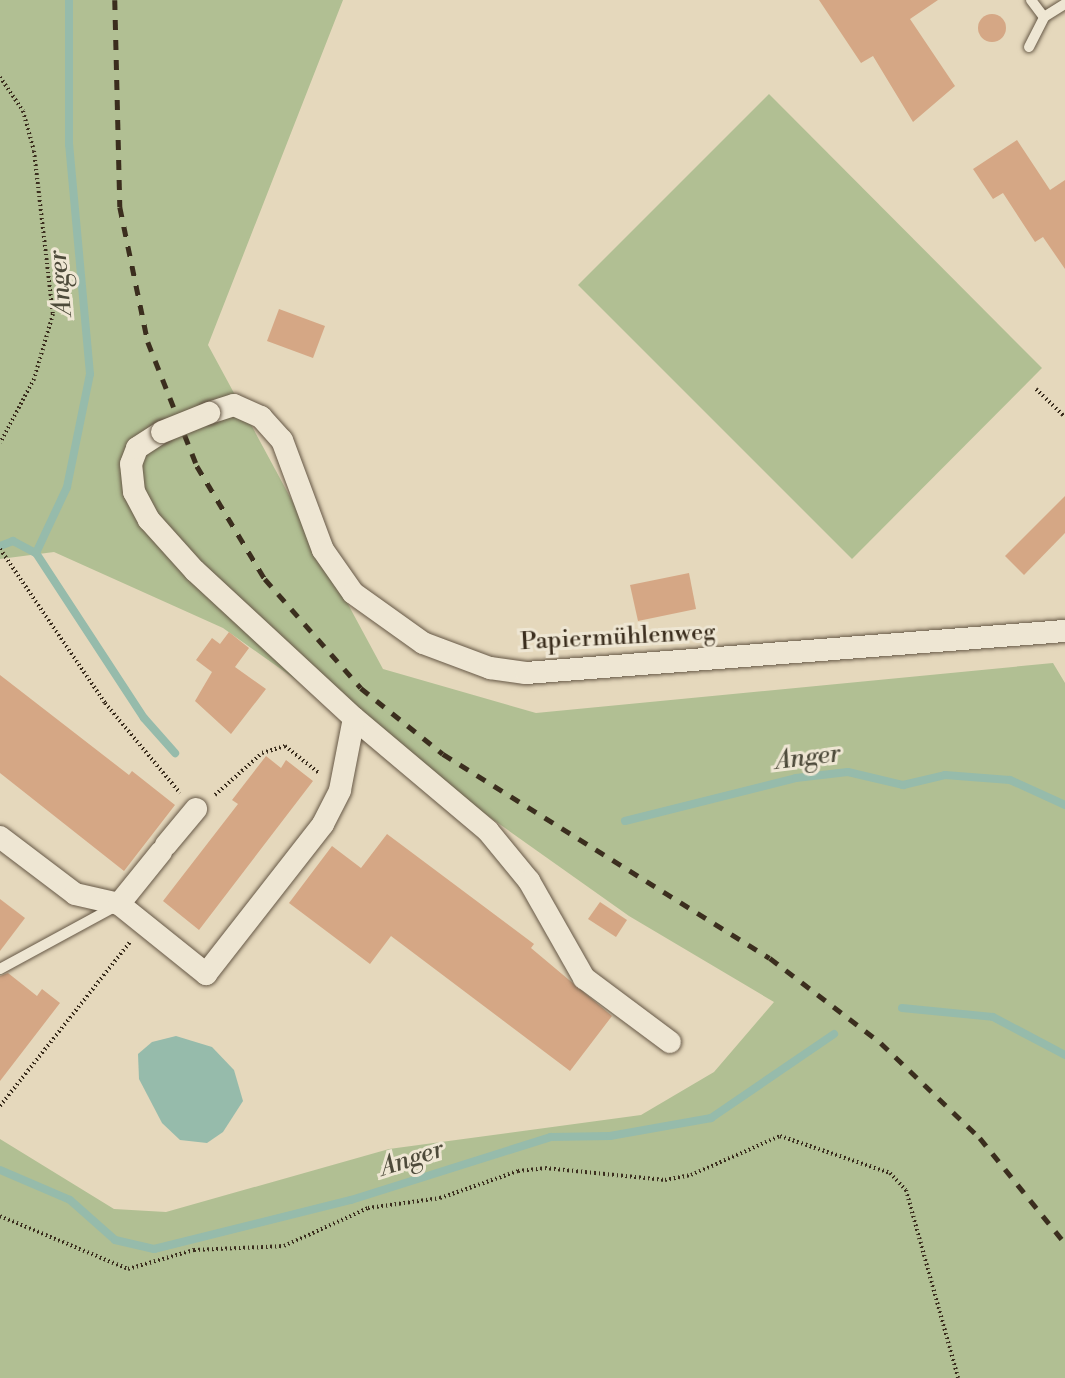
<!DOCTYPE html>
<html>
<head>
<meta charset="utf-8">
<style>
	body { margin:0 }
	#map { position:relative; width:1065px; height:1378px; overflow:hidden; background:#e5d8bc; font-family:"Libre Bodoni",serif }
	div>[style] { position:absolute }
	.green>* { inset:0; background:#b1bf93 }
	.water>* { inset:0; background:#96bbab }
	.stream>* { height:8px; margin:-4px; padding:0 4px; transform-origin:4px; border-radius:4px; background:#96bbab }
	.building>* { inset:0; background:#d5a785 }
	.round { border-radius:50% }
	.path>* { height:4px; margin-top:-2px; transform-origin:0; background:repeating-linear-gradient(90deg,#3b2e1e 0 1.5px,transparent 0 4.5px) }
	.roads { filter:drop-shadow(0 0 2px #665846) drop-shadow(0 0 2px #665846) }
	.lane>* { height:10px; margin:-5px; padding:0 5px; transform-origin:5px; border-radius:5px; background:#eee6d3 }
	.street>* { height:22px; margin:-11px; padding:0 11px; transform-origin:11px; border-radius:11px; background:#eee6d3 }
	.rail>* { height:4.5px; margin-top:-2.25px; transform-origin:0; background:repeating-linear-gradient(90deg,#3b2e1e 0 10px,transparent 0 20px) }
	.bridges { filter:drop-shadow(0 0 2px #665846) drop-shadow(0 0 2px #665846) }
	.street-bridge>* { height:22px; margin:-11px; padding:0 11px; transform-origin:11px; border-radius:11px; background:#eee6d3 }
	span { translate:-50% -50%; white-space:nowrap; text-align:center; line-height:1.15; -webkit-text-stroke:6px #eee6d3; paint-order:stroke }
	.street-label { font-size:24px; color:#3b2e1e }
	.water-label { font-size:26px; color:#4d4a3a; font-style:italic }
</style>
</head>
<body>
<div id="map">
	<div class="green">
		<div style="clip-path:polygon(0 0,343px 0,208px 345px,383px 669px,536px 713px,1053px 663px,1065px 683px,1065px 1378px,0 1378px,0 1139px,114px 1209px,166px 1212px,389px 1149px,641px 1115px,714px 1072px,774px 1002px,629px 916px,223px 628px,54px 552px,0 559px)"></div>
		<div style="clip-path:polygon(769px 94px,1042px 368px,852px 559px,578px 285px)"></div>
	</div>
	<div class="water">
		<div style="clip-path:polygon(176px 1036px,212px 1047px,234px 1070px,243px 1101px,223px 1132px,207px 1143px,180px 1140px,162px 1123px,139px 1079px,138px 1054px,152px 1042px)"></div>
	</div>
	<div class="stream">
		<div style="left:0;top:546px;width:14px;rotate:-21deg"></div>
		<div style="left:13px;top:541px;width:26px;rotate:28deg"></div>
		<div style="left:36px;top:553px;width:197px;rotate:56.8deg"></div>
		<div style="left:144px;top:718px;width:47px;rotate:48.5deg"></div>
		<div style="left:36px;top:553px;width:73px;rotate:-64.8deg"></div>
		<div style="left:67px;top:487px;width:115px;rotate:-78.5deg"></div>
		<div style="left:90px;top:374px;width:230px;rotate:-95.2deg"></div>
		<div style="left:69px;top:145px;width:145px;rotate:-90deg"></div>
		<div style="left:625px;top:821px;width:176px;rotate:-14.1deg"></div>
		<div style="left:796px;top:778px;width:52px;rotate:-6.6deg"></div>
		<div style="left:848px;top:772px;width:57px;rotate:13.3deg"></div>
		<div style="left:903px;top:785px;width:43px;rotate:-13.4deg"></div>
		<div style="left:945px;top:775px;width:65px;rotate:4.4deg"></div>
		<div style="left:1010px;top:780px;width:60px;rotate:24.4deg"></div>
		<div style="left:902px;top:1008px;width:91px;rotate:5.6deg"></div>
		<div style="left:993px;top:1017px;width:81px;rotate:27.8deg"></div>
		<div style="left:0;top:1170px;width:76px;rotate:23.2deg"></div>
		<div style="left:70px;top:1200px;width:60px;rotate:41.6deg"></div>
		<div style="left:115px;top:1240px;width:40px;rotate:13deg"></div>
		<div style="left:154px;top:1249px;width:203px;rotate:-14deg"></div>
		<div style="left:351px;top:1200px;width:210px;rotate:-17.5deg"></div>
		<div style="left:551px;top:1137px;width:59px;rotate:-1deg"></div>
		<div style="left:610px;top:1136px;width:103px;rotate:-10.1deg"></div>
		<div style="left:711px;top:1118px;width:149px;rotate:-34.3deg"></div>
	</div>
	<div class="building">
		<div style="clip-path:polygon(819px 0,938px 0,910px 19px,955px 86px,913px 122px,873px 56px,861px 63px)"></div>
		<div class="round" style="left:978px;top:14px;width:28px;height:28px"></div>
		<div style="clip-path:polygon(1017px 140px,1050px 190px,1065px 180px,1065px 269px,1043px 237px,1035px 242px,1003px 193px,993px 199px,973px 169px)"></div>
		<div style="clip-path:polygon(279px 309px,325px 326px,313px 358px,267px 341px)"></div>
		<div style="clip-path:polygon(1065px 496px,1065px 533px,1024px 575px,1005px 556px)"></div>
		<div style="clip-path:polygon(689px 573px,696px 609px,638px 621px,630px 585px)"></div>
		<div style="clip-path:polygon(229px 632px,249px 648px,235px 667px,266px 689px,231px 734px,195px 701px,212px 672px,196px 660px,212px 638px,220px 644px)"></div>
		<div style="clip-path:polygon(0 675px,129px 775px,132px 771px,175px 805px,124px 871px,0 773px)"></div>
		<div style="clip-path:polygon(266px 756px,281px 768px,286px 760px,313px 781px,199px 930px,163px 901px,238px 804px,232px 800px)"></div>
		<div style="clip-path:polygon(387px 834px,534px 944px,531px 948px,612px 1016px,570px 1071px,391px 936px,370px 964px,289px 903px,332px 846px,361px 868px)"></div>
		<div style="clip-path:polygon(0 899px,25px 918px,0 951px)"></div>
		<div style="clip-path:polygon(600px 902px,627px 920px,616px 937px,588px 919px)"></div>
		<div style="clip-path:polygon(8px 973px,37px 996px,42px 989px,60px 1003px,0 1081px,0 976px)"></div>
	</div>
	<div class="path">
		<div style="left:0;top:77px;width:41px;rotate:55.9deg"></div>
		<div style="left:23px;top:111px;width:41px;rotate:74.6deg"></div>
		<div style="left:34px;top:151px;width:164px;rotate:83.4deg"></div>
		<div style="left:53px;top:314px;width:68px;rotate:106.3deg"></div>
		<div style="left:34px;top:379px;width:72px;rotate:118deg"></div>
		<div style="left:1036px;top:389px;width:40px;rotate:44deg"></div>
		<div style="left:0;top:549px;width:186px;rotate:55.7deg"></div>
		<div style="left:105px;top:703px;width:117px;rotate:50.2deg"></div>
		<div style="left:215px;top:795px;width:63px;rotate:-41.8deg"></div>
		<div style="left:262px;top:753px;width:24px;rotate:-17deg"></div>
		<div style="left:285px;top:746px;width:43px;rotate:38.5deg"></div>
		<div style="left:0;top:1106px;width:209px;rotate:-51.6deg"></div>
		<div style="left:0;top:1216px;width:139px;rotate:22.5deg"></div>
		<div style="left:128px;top:1269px;width:69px;rotate:-16.1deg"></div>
		<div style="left:194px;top:1250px;width:90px;rotate:-2.5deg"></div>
		<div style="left:284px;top:1246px;width:92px;rotate:-24.3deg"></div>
		<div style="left:368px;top:1208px;width:73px;rotate:-7.9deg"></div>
		<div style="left:440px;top:1198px;width:83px;rotate:-19.1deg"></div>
		<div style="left:518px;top:1171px;width:27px;rotate:-6deg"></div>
		<div style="left:545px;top:1168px;width:121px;rotate:5.7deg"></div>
		<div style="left:665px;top:1180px;width:26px;rotate:-11deg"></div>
		<div style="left:691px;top:1175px;width:97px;rotate:-23.7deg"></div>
		<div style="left:780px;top:1136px;width:116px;rotate:18.6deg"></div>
		<div style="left:890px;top:1173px;width:23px;rotate:47deg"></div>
		<div style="left:906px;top:1190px;width:195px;rotate:74.5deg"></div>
	</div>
	<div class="roads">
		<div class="lane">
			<div style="left:1031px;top:0;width:21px;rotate:53deg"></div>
			<div style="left:1044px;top:17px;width:25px;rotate:-32deg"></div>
			<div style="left:1029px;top:47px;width:34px;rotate:-63deg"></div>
			<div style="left:0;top:969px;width:132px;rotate:-28.5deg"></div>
		</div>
		<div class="street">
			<div style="left:209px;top:413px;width:26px;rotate:-18deg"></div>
			<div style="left:234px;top:405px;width:30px;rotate:24deg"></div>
			<div style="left:261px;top:417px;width:31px;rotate:48deg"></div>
			<div style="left:282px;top:440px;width:117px;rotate:69.6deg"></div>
			<div style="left:323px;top:550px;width:52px;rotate:55.1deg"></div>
			<div style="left:353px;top:593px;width:86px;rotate:35.5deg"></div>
			<div style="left:423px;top:643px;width:72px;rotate:20.5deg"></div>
			<div style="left:490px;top:668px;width:36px;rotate:8deg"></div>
			<div style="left:526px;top:673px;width:541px;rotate:-4.46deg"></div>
			<div style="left:354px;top:718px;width:175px;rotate:40.1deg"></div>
			<div style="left:488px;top:831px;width:65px;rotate:50.6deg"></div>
			<div style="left:529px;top:881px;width:112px;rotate:60.4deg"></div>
			<div style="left:584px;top:978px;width:107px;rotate:36.7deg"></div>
			<div style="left:0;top:837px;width:94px;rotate:37.2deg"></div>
			<div style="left:75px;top:894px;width:45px;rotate:12.8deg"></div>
			<div style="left:119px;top:904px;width:112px;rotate:38.8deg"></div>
			<div style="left:206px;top:974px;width:190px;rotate:-52deg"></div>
			<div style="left:323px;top:824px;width:38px;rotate:-63deg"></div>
			<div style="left:340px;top:790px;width:73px;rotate:-79deg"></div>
			<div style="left:354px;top:718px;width:217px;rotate:-137.2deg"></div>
			<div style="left:195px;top:571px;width:69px;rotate:-132deg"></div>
			<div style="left:149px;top:520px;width:32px;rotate:-118deg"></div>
			<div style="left:134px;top:492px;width:28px;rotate:-96deg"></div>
			<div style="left:131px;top:464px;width:17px;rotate:-69deg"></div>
			<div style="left:137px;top:448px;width:30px;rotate:-33deg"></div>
			<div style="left:166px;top:845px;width:47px;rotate:-50.2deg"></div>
			<div style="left:119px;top:904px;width:67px;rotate:-51.1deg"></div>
		</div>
	</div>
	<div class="rail">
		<div style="left:115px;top:0;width:207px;rotate:88.6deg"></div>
		<div style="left:120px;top:207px;width:138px;rotate:78.3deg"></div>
		<div style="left:148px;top:342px;width:133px;rotate:68.4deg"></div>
		<div style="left:197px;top:466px;width:132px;rotate:59deg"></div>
		<div style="left:265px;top:579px;width:145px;rotate:48.6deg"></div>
		<div style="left:361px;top:688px;width:105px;rotate:38.8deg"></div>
		<div style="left:443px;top:754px;width:385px;rotate:32deg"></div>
		<div style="left:770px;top:958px;width:140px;rotate:37.4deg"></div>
		<div style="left:881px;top:1043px;width:137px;rotate:43.8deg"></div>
		<div style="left:980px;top:1138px;width:135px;rotate:51deg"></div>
	</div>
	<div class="bridges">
		<div class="street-bridge">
			<div style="left:162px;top:432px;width:51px;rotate:-22deg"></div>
		</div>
	</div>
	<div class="street-label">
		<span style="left:618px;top:638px;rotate:-3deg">Papiermühlenweg</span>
	</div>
	<div class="water-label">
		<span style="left:61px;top:283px;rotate:-95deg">Anger</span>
		<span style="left:808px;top:758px;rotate:-7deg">Anger</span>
		<span style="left:412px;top:1159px;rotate:-18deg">Anger</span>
	</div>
</div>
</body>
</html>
